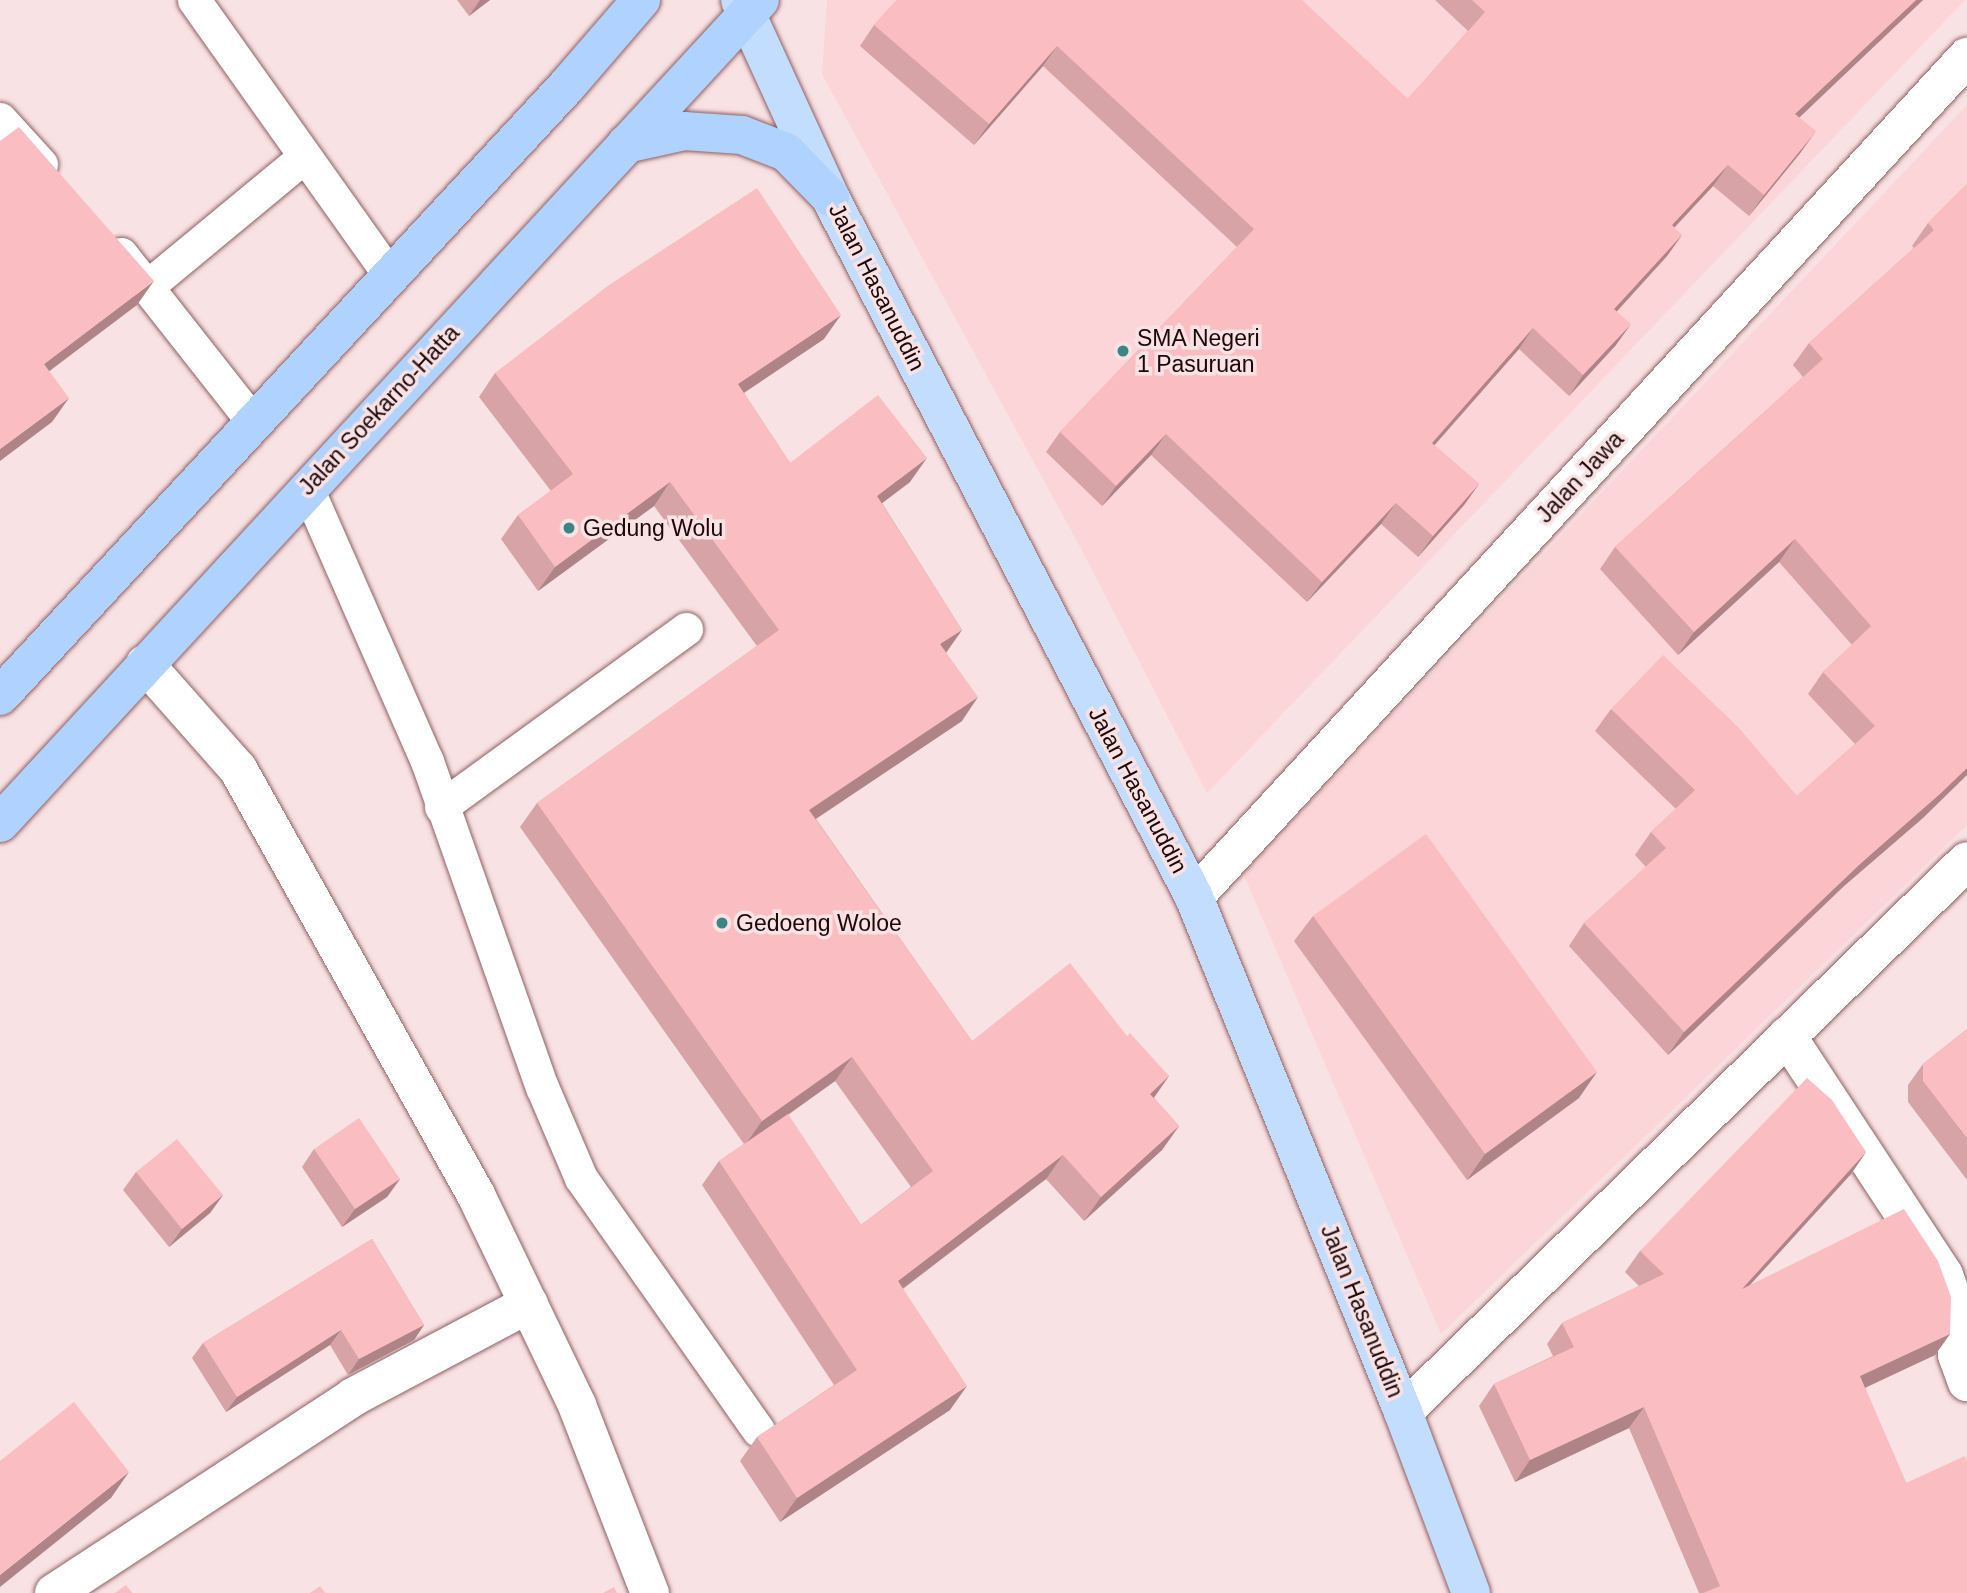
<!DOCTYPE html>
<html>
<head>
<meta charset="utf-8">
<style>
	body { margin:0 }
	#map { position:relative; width:1967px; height:1593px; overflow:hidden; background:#f9e2e3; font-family:Arial,sans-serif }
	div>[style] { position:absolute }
	.built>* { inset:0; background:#fbd5d7 }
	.roads { filter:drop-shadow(0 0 2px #8f6063) drop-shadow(0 0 2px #8f6063) }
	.service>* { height:33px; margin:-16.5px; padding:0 16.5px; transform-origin:16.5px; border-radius:16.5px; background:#fff }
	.minor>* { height:38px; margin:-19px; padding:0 19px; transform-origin:19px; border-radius:19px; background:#fff }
	.tertiary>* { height:38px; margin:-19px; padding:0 19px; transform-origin:19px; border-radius:19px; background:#fff }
	.primary>* { height:38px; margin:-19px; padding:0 19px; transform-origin:19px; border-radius:19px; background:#c3ddfe }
	.trunk>* { height:38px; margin:-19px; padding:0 19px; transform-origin:19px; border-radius:19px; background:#afd2fe }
	.wall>* { inset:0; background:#d7a3a6 }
	.shaded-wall>* { inset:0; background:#af8487 }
	.building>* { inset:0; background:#fabdc1 }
	.dots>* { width:19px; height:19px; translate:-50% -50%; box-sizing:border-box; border:4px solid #f9e2e3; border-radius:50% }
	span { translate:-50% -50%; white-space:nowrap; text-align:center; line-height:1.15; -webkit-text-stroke:7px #f9e2e3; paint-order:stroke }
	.street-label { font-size:23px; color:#1a080a }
	.poi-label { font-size:23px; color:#1a080a }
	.left { translate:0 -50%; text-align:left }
</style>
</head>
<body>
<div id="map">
	<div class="built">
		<div style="clip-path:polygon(827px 0,1965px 0,1207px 793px,1085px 556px,822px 74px)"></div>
		<div style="clip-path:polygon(1967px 105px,1967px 825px,1441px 1334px,1243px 873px)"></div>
	</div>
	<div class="roads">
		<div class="service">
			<div style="left:194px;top:0;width:339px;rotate:54.6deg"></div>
			<div style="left:0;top:119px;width:61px;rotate:47.7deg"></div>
			<div style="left:121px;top:254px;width:215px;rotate:51.8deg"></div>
			<div style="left:149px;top:285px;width:201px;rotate:-39.6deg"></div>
			<div style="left:307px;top:488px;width:298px;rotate:66.3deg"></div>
			<div style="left:427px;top:761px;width:346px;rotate:70.6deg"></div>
			<div style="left:542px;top:1087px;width:99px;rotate:66.8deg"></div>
			<div style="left:581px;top:1178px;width:308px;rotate:54.9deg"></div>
			<div style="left:441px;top:807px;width:303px;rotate:-36deg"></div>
		</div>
		<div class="minor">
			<div style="left:145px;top:664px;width:140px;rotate:48.5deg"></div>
			<div style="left:238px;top:769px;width:488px;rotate:60.8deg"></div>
			<div style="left:476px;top:1195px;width:233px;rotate:64.3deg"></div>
			<div style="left:577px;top:1405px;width:202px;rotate:68.8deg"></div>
			<div style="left:1787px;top:1036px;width:286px;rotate:56.7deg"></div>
			<div style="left:1944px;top:1275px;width:42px;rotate:70.7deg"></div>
			<div style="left:1958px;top:1315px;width:40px;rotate:91.4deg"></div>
			<div style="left:1957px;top:1355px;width:29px;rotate:70deg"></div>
			<div style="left:54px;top:1593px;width:358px;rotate:-33.2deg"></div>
			<div style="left:353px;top:1397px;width:199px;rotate:-27.9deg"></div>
		</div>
		<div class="tertiary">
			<div style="left:1194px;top:897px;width:1142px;rotate:-47.38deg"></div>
			<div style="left:1403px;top:1412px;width:788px;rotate:-44.33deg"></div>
		</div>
		<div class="primary">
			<div style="left:740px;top:0;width:217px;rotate:65.4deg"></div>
			<div style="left:830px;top:197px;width:789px;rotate:62.53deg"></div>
			<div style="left:1194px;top:897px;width:556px;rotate:67.91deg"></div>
			<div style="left:1403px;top:1412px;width:193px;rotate:69.4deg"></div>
		</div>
		<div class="trunk">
			<div style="left:626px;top:144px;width:59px;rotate:-12.6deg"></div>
			<div style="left:684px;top:131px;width:58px;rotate:3.9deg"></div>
			<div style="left:742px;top:135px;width:47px;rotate:21.1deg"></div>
			<div style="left:786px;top:152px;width:63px;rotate:45.6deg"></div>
			<div style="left:0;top:696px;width:831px;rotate:-47.1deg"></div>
			<div style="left:566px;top:87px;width:115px;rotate:-49.2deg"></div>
			<div style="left:0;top:823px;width:1120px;rotate:-47.28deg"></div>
		</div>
	</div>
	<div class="wall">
		<div style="clip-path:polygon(457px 0,490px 0,469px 16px)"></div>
		<div style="clip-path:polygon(897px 0,1408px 99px,1468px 31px,1435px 0,1923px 0,1799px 117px,1801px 152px,1749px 216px,1713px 186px,1674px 228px,1682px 235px,1667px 256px,1617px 311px,1616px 345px,1569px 396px,1519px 349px,1434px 445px,1479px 484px,1464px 505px,1418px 557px,1381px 524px,1307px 602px,1151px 455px,1102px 506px,1046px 452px,1060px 432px,1237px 247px,1043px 66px,974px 145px,860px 46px,874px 25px)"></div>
		<div style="clip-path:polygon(1967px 184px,1924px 817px,1844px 886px,1668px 1055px,1569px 946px,1584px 923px,1646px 867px,1635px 855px,1651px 832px,1676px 809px,1595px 731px,1611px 709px,1797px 796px,1855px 744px,1808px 694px,1823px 672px,1852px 645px,1779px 562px,1678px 655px,1600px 569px,1615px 547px,1803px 377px,1793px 365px,1809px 343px,1914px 248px,1912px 246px,1928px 223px)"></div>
		<div style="clip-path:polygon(evenodd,824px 339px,744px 393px,790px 463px,910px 482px,882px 503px,962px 630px,946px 653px,962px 721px,816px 819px,972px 1041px,1127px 1036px,1169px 1076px,1154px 1098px,1179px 1126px,1162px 1150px,1084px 1221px,1046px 1179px,903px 1289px,950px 1410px,780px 1522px,740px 1461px,757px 1437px,834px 1385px,702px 1185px,719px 1161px,744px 1144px,520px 827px,537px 803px,757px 646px,654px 506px,538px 591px,501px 539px,518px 515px,551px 491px,479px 397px,495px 373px,824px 339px,835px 1081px,911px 1187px,861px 1225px,788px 1115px,835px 1081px)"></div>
		<div style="clip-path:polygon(1313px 916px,1579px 1098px,1467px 1180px,1294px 941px)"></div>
		<div style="clip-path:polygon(1967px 1029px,1967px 1180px,1908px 1102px,1908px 1085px,1923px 1064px)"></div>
		<div style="clip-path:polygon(314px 1149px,400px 1179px,387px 1197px,342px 1227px,302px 1167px)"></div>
		<div style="clip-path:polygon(1866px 1152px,1851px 1174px,1750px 1285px,1950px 1334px,1935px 1355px,1865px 1388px,1906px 1483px,1967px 1593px,1699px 1593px,1629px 1428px,1515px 1482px,1479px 1406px,1494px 1384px,1553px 1356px,1547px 1344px,1562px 1323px,1639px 1286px,1625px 1272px,1640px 1251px)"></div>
		<div style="clip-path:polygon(136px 1172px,223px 1195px,210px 1213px,169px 1247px,123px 1190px)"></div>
		<div style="clip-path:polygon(372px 1239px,424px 1325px,414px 1340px,348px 1375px,330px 1345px,226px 1412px,192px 1358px,203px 1343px)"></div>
	</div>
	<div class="shaded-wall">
		<div style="clip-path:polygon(480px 0,490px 0,469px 16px)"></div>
		<div style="clip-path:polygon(1916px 0,1923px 0,1781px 135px,1795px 114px)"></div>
		<div style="clip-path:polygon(1057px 46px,1043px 66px,974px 145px,989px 124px)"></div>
		<div style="clip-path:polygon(1816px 131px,1801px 152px,1749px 216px,1764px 195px)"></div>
		<div style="clip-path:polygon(1728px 165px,1713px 186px,1657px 246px,1672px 225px)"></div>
		<div style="clip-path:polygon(1682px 235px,1667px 256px,1600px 330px,1614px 309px)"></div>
		<div style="clip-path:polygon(154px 281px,137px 305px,27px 388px,44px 364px)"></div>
		<div style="clip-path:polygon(841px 315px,824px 339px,721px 408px,738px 384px)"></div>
		<div style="clip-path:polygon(1631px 324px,1616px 345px,1569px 396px,1583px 375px)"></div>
		<div style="clip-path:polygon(1533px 328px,1519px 349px,1418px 464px,1432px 443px)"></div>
		<div style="clip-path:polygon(69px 398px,52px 422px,0 461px,0 449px)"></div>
		<div style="clip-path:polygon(1166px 434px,1151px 455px,1102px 506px,1116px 486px)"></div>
		<div style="clip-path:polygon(927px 458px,910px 482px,860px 520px,877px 496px)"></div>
		<div style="clip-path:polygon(670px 482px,654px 506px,538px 591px,555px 567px)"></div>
		<div style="clip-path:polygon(1479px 484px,1464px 505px,1418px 557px,1433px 536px)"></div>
		<div style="clip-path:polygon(1396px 503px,1381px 524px,1307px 602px,1322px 582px)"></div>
		<div style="clip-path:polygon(1795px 539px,1779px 562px,1678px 655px,1694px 632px)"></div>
		<div style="clip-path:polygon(962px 630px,945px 654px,940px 644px)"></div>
		<div style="clip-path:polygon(978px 697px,962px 721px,793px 834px,809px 810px)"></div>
		<div style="clip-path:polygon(1967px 768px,1967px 775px,1924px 817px,1844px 886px,1668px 1055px,1684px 1032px,1860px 864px)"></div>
		<div style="clip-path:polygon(852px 1057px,835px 1081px,745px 1145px,762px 1121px)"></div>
		<div style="clip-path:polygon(1597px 1072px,1579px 1098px,1467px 1180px,1485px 1154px)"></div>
		<div style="clip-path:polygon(1169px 1076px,1152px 1100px,1150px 1094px)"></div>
		<div style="clip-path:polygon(1179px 1126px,1162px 1150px,1084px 1221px,1101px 1197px)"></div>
		<div style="clip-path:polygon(1866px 1152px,1851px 1174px,1727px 1310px,1742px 1289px)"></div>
		<div style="clip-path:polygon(1063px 1155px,1046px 1179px,881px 1305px,898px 1281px)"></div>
		<div style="clip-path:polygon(400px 1179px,387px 1197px,342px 1227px,355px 1209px)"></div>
		<div style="clip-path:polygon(223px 1195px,210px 1213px,169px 1247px,182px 1229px)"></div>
		<div style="clip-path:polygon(424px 1325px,414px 1340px,348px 1375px,359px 1359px)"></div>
		<div style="clip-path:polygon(341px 1330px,330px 1345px,226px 1412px,237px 1397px)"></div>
		<div style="clip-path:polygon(1950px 1334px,1935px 1355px,1845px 1397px,1860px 1376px)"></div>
		<div style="clip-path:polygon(967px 1386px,950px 1410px,780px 1522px,797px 1498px)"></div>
		<div style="clip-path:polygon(1644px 1407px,1629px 1428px,1515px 1482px,1530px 1460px)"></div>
		<div style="clip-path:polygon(129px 1472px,111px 1498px,0 1587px,0 1575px)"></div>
	</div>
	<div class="building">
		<div style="clip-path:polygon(897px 0,1302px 0,1408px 99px,1485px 12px,1472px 0,1916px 0,1795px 114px,1816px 131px,1764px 195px,1728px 165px,1672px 225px,1682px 235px,1614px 309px,1631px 324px,1583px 375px,1533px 328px,1432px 443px,1479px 484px,1433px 536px,1396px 503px,1322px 582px,1166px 434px,1116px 486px,1060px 432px,1254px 229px,1057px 46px,989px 124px,874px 25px)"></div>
		<div style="clip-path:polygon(19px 127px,154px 281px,44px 364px,69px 398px,0 449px,0 141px)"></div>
		<div style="clip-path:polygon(1967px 184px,1967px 768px,1940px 794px,1860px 864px,1684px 1032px,1584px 923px,1666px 848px,1651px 832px,1695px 790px,1611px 709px,1663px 655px,1738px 727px,1797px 796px,1875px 726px,1823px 672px,1871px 626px,1795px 539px,1694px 632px,1615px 547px,1823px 359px,1809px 343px,1934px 230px,1928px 223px)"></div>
		<div style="clip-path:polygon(757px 188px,841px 315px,738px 384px,790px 463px,878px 395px,927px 458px,877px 496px,962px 630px,940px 644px,978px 697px,809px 810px,972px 1041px,1070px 963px,1127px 1036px,1130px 1033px,1169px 1076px,1150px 1094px,1179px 1126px,1101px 1197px,1063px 1155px,898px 1281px,967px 1386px,797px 1498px,757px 1437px,857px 1370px,719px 1161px,788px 1114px,861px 1225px,933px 1171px,852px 1057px,762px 1121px,537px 803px,779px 630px,670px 482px,555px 567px,518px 515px,573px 474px,495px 373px,609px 285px)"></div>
		<div style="clip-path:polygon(1426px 834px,1597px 1072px,1485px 1154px,1313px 916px)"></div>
		<div style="clip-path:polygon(1967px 1029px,1967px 1138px,1923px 1081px,1923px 1064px)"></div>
		<div style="clip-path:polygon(1807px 1078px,1832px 1100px,1866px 1152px,1742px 1289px,1904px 1209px,1938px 1261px,1951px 1297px,1950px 1334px,1860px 1376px,1906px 1483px,1965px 1456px,1967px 1462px,1967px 1593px,1703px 1593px,1720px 1586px,1644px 1407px,1530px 1460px,1494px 1384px,1574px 1347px,1562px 1323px,1664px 1274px,1640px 1251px)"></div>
		<div style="clip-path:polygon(359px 1118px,400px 1179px,355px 1209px,314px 1149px)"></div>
		<div style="clip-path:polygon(177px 1139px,223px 1195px,182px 1229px,136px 1172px)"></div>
		<div style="clip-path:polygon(372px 1239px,424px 1325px,359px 1359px,341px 1330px,237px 1397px,203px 1343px)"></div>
		<div style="clip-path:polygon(74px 1402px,129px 1472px,0 1575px,0 1461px)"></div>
		<div style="clip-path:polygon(126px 1585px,132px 1593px,115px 1593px)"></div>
		<div style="clip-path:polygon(320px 1586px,325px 1593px,310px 1593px)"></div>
		<div style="clip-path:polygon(614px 1587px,617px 1593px,603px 1593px)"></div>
	</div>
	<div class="dots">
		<div style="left:1123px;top:351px;background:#3c8584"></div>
		<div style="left:569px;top:528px;background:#3c8584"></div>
		<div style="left:722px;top:923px;background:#3c8584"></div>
	</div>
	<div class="street-label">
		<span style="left:877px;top:287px;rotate:63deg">Jalan Hasanuddin</span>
		<span style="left:379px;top:410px;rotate:-47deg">Jalan Soekarno-Hatta</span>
		<span style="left:1580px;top:477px;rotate:-47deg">Jalan Jawa</span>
		<span style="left:1138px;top:790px;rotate:62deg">Jalan Hasanuddin</span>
		<span style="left:1362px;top:1311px;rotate:68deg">Jalan Hasanuddin</span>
	</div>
	<div class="poi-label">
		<span class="left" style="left:1137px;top:351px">SMA Negeri<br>1 Pasuruan</span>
		<span class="left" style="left:583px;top:528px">Gedung Wolu</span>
		<span class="left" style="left:736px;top:923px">Gedoeng Woloe</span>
	</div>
</div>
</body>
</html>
